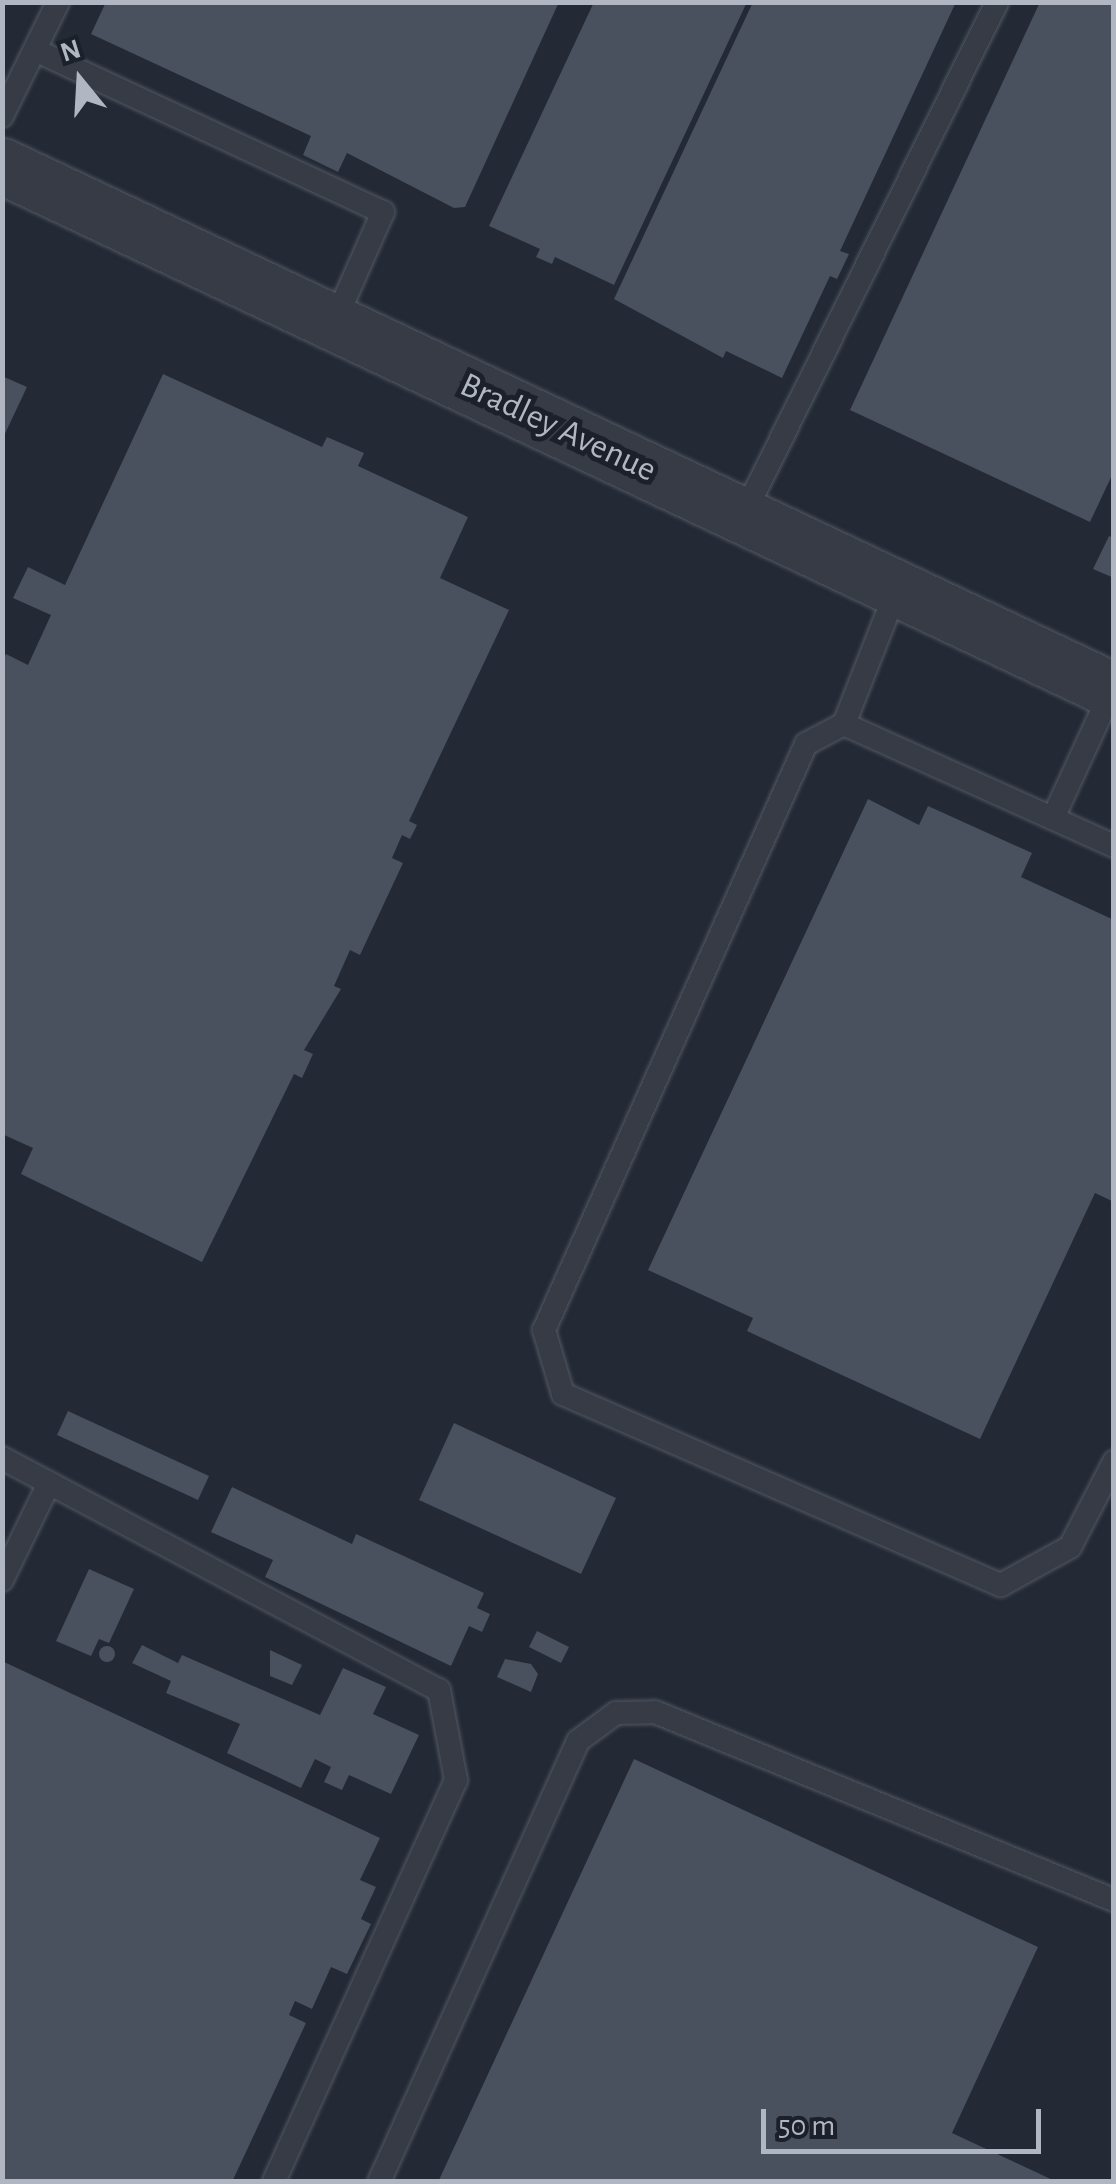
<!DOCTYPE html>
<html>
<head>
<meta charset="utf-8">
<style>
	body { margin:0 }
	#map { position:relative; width:1116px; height:2184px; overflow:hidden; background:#232935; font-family:"Alegreya Sans",sans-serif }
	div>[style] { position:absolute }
	.building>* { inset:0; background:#49505e }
	.round { border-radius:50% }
	.roads { filter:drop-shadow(0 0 2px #535963) drop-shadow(0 0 2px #535963) }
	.service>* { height:22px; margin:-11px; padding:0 11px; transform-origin:11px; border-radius:11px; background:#363b45 }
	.tertiary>* { height:55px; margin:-27.5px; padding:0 27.5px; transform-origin:27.5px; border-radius:27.5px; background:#363b45 }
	span { translate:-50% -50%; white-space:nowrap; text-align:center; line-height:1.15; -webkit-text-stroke:10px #1b202a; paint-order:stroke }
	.street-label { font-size:35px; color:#b0b6c2 }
	.frame { position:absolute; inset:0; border:5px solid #b0b6c2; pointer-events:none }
	.north { position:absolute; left:30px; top:30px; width:100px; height:100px; -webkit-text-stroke:8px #1b202a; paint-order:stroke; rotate:342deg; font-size:28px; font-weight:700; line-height:40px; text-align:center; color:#b0b6c2 }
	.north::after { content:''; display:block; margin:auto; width:35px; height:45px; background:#b0b6c2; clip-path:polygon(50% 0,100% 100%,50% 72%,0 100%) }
	.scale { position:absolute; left:761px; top:2109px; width:280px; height:45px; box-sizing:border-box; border:5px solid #b0b6c2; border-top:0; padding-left:12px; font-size:30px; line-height:35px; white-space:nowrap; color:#b0b6c2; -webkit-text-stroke:8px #1b202a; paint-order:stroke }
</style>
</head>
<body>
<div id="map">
	<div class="building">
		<div style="clip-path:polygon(106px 2px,559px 2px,465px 207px,454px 208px,347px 153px,338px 172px,303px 155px,311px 136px,91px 34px)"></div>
		<div style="clip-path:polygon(594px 2px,747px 2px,614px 285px,555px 257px,552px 264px,536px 257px,540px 249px,489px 226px)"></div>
		<div style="clip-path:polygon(753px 2px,956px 2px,840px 251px,849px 254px,837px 279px,830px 276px,782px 378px,726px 351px,723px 358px,614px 299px)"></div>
		<div style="clip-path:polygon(1040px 2px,1114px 2px,1114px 471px,1090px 522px,850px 410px)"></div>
		<div style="clip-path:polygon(163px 374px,322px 447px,327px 437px,364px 453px,358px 466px,468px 517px,440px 578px,509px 610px,409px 821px,417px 825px,410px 839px,402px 835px,392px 858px,403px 863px,360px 955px,350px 950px,334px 986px,341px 989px,304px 1050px,313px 1054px,302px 1078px,294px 1074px,202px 1262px,21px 1174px,33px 1148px,2px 1134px,2px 661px,6px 654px,28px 665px,51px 615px,13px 598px,28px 567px,65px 585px)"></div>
		<div style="clip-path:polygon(2px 376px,27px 387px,2px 440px)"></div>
		<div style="clip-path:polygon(1109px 536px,1114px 538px,1114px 578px,1093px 569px)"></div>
		<div style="clip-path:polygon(868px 799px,919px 825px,928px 806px,1032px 853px,1021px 877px,1114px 920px,1114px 1202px,1095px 1193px,980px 1439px,747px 1331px,753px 1318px,648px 1270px)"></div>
		<div style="clip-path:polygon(68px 1411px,209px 1476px,198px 1500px,57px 1435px)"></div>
		<div style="clip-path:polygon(454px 1423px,616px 1498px,581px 1574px,419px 1500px)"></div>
		<div style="clip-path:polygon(232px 1487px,352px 1544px,356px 1534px,484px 1593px,477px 1608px,490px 1614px,482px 1632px,469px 1626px,451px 1666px,265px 1577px,273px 1560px,211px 1532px)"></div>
		<div style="clip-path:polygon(89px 1569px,134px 1589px,109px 1643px,99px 1639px,91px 1656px,56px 1641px)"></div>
		<div style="clip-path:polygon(537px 1631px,569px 1647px,561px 1663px,529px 1647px)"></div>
		<div style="clip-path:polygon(142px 1645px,178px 1663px,182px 1655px,320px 1715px,343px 1668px,386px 1687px,373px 1714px,419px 1735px,391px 1794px,349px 1775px,342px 1790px,324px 1782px,331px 1767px,315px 1759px,301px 1788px,227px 1753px,240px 1724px,166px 1693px,171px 1681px,132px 1663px)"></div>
		<div class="round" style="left:99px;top:1646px;width:16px;height:16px"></div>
		<div style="clip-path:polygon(270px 1650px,302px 1665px,292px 1685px,270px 1676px)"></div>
		<div style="clip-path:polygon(505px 1659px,531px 1664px,538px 1674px,531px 1692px,497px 1677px)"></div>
		<div style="clip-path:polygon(2px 1661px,380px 1838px,360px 1880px,376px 1887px,361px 1919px,371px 1924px,347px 1974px,331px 1967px,312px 2009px,295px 2001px,289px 2015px,306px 2023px,232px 2182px,2px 2182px)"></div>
		<div style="clip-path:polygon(634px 1759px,1038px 1947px,952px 2133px,1057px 2182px,438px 2182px)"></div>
	</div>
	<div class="roads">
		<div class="service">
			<div style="left:35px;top:50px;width:384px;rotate:25deg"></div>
			<div style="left:383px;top:212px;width:121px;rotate:113.8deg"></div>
			<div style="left:2px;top:116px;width:127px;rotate:-63.8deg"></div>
			<div style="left:743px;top:516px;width:573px;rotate:-63.7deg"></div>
			<div style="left:844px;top:724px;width:145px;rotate:-68.6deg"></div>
			<div style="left:1053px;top:818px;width:141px;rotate:-65.3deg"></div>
			<div style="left:1114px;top:846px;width:296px;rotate:-155.7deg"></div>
			<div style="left:844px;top:724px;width:43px;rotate:152.2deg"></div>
			<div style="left:806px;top:744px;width:642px;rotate:114.09deg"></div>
			<div style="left:544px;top:1330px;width:67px;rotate:73.5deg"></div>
			<div style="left:563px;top:1394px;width:478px;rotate:23.6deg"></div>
			<div style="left:1001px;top:1585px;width:79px;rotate:-28.8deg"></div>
			<div style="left:1070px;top:1547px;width:96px;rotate:-62.6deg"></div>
			<div style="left:2px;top:1458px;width:495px;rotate:28deg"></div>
			<div style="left:439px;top:1690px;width:92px;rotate:79.3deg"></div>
			<div style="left:456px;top:1780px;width:441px;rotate:114.4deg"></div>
			<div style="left:2px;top:1580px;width:108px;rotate:-64.1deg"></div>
			<div style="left:379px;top:2182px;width:484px;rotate:-65.7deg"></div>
			<div style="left:578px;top:1741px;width:47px;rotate:-36.4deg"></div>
			<div style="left:616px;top:1713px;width:39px;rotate:-1deg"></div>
			<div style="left:655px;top:1712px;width:496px;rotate:22.3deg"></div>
		</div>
		<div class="tertiary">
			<div style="left:2px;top:166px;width:1230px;rotate:25.27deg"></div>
		</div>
	</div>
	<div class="street-label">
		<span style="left:558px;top:428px;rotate:25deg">Bradley Avenue</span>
	</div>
	<div class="frame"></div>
	<div class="north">N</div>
	<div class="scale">50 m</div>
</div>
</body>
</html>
